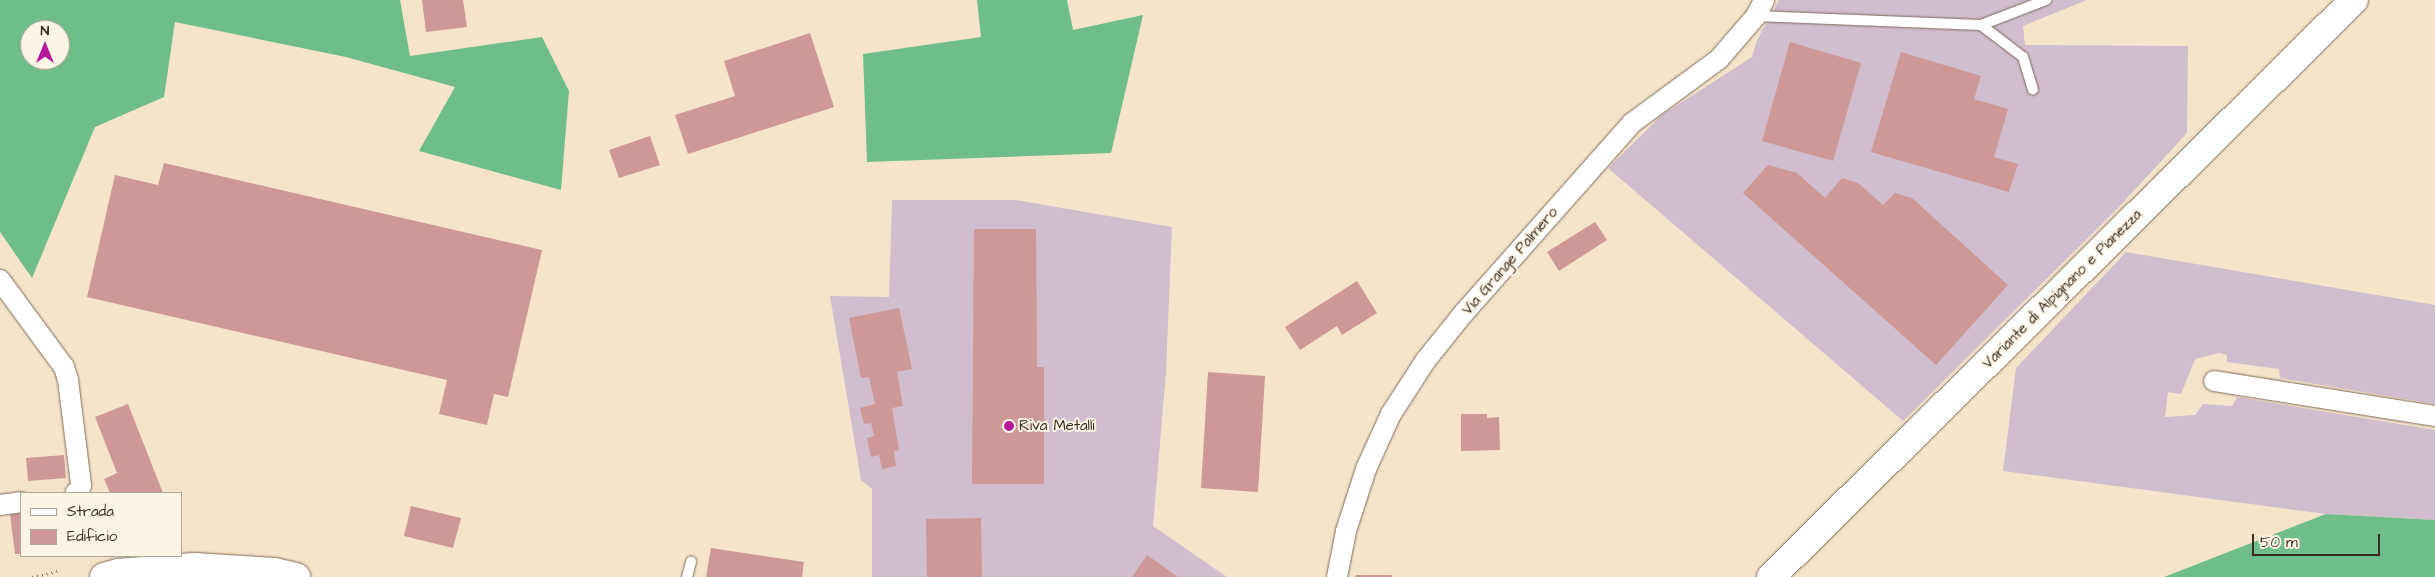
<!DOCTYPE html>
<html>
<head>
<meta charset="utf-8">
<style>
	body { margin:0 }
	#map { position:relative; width:2435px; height:577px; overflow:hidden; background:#f6e4ca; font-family:"Architects Daughter",sans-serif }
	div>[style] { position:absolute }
	.industrial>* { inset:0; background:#d0bdce }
	.forest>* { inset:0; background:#6fbe8a }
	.building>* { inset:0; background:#ce9896 }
	.path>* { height:3px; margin-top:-1.5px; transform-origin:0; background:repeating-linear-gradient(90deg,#7c6b5a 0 1px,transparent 0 5px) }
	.roads { filter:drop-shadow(0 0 1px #7c6b5a) drop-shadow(0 0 1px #7c6b5a) }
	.service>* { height:10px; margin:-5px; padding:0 5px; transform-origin:5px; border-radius:5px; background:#fff }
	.minor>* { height:20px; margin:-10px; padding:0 10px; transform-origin:10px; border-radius:10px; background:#fff }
	.primary>* { height:28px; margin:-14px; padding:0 14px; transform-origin:14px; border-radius:14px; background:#fff }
	.dots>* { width:14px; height:14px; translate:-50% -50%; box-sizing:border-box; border:2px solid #fcf5e5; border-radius:50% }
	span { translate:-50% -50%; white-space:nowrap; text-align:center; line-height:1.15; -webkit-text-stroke:4px #fcf5e5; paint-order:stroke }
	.street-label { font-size:15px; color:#3b2a1e }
	.poi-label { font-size:15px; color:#3b2a1e }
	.left { translate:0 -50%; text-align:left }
	.legend { position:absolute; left:20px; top:492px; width:162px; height:65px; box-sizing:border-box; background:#fcf5e5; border:1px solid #afa495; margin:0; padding:6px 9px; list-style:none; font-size:15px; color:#3b2a1e }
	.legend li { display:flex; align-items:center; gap:10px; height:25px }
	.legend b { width:25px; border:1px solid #afa495 }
	.north { position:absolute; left:20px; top:20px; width:50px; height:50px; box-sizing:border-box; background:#fcf5e5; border:1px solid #afa495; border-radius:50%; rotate:0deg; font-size:14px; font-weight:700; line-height:20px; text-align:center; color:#3b2a1e }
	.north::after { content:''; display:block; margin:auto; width:18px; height:22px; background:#b5179e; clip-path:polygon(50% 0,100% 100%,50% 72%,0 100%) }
	.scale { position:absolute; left:2252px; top:534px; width:128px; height:22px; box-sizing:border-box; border:2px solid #3b2a1e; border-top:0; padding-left:6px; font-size:15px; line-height:18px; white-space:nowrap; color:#3b2a1e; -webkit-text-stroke:4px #fcf5e5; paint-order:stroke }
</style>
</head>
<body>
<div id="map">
	<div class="industrial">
		<div style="clip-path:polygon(1779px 0,2087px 0,2023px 26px,2025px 45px,2188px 46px,2187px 133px,2117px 209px,1903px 421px,1608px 168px,1662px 115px,1752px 57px,1757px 40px)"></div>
		<div style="clip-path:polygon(892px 200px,1016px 200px,1172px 227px,1166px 372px,1153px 526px,1227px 577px,872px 577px,872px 489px,861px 480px,830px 296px,889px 297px)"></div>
		<div style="clip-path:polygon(2126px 252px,2435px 305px,2435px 404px,2280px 378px,2279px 369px,2227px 362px,2227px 355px,2219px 353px,2195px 359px,2181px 394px,2168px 392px,2165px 417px,2195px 415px,2203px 404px,2232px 406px,2237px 397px,2435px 430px,2435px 520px,2326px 514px,2003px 471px,2016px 368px)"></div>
	</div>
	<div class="forest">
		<div style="clip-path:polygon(evenodd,0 0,400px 0,410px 56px,542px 37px,569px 91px,561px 190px,419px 151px,455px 87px,346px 57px,175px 22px,164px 97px,95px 127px,32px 278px,0 232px,0 0,30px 30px,60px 30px,60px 60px,30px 60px,30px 30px)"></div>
		<div style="clip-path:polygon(977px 0,1067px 0,1073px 30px,1143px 15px,1111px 153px,867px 162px,863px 54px,981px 37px)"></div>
		<div style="clip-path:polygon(2326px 514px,2435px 520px,2435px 577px,2164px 577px)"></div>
	</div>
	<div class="building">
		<div style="clip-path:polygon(422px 0,463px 0,467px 27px,426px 32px)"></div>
		<div style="clip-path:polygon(810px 33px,834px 107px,688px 154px,675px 115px,735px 96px,724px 61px)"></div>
		<div style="clip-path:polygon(1790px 42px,1861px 63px,1833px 161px,1762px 141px)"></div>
		<div style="clip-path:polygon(1901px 52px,1981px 76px,1974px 99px,2008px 109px,1994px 157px,2018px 164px,2009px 192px,1871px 152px)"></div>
		<div style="clip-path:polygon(650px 136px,660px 165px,619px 178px,609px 150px)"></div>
		<div style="clip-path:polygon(164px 163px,542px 250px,508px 397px,494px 394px,487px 425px,439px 414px,447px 380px,87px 297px,115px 175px,158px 185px)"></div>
		<div style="clip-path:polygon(1768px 165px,1797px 173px,1825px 198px,1842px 178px,1858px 183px,1883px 205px,1895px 193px,1912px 198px,2008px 285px,1936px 365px,1743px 193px)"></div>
		<div style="clip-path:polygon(1595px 222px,1607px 240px,1559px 271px,1547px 252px)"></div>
		<div style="clip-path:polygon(974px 229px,1036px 229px,1037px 367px,1044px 367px,1044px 484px,972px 484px)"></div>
		<div style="clip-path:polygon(1357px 281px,1377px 313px,1342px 335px,1337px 326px,1300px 350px,1285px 327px)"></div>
		<div style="clip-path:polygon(899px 308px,912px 369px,897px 372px,903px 406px,892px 408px,899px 450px,894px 451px,896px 466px,882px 469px,879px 455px,871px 457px,867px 438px,874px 436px,871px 423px,864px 424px,860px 408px,875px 404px,869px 377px,861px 378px,849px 318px)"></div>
		<div style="clip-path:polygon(1208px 372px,1265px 376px,1258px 492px,1201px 488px)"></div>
		<div style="clip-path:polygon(128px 404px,163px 493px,110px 493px,104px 479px,117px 473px,95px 417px)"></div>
		<div style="clip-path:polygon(1461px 414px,1487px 414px,1487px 418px,1499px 417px,1500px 450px,1461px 451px)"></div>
		<div style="clip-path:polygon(64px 455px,66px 478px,28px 481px,26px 458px)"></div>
		<div style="clip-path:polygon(411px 506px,461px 518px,453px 548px,404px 536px)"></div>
		<div style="clip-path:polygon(21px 513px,21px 554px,15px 554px,10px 514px)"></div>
		<div style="clip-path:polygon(981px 518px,982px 577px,927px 577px,926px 519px)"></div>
		<div style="clip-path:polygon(711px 548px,804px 562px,802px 577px,706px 577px)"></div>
		<div style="clip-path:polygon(1147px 555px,1178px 577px,1132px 577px)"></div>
		<div style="clip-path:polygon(1356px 575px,1392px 575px,1392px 577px,1355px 577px)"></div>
	</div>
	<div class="path">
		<div style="left:32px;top:577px;width:26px;rotate:-13deg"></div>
	</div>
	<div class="roads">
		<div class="service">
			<div style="left:1756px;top:16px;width:225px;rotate:2.3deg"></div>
			<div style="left:1981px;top:25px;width:70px;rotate:-21deg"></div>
			<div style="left:1981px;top:25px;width:53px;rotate:37.3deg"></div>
			<div style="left:2023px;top:57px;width:34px;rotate:73deg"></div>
			<div style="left:687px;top:577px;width:16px;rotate:-75deg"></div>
		</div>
		<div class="minor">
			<div style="left:0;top:280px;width:108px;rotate:53.7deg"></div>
			<div style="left:64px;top:367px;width:14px;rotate:73deg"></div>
			<div style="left:68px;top:380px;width:106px;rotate:82.9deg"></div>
			<div style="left:81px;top:485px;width:6px;rotate:108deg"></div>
			<div style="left:79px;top:491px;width:4px;rotate:153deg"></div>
			<div style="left:2214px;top:381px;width:224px;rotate:9deg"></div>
			<div style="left:0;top:505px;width:21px;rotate:-8deg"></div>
			<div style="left:1337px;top:577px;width:47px;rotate:-78.9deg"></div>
			<div style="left:1346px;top:531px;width:65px;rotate:-72.1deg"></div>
			<div style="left:1366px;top:469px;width:60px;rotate:-65.6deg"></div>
			<div style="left:1391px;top:414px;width:64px;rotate:-57.1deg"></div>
			<div style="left:1426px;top:360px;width:59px;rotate:-51.2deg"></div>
			<div style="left:1463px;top:314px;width:255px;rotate:-48.5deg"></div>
			<div style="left:1632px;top:123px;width:108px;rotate:-36.3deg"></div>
			<div style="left:1719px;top:59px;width:57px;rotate:-49.3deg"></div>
			<div style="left:1756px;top:16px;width:18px;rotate:-63deg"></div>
		</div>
		<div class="primary">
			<div style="left:104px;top:577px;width:15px;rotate:-16deg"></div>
			<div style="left:118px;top:573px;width:76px;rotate:-4.5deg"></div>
			<div style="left:194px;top:567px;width:80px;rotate:3.6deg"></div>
			<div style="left:274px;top:572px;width:23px;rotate:13deg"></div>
			<div style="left:1771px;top:577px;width:820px;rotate:-44.7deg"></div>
		</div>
	</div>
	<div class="dots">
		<div style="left:1009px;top:426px;background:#b5179e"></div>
	</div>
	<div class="street-label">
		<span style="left:1510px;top:261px;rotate:-49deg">Via Grange Palmero</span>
		<span style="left:2062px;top:289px;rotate:-45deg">Variante di Alpignano e Pianezza</span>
	</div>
	<div class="poi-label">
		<span class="left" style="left:1019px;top:426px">Riva Metalli</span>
	</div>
	<ul class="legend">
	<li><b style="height:6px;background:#fff"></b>Strada</li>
	<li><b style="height:14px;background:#ce9896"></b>Edificio</li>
	</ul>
	<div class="north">N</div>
	<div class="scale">50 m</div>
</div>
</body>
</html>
